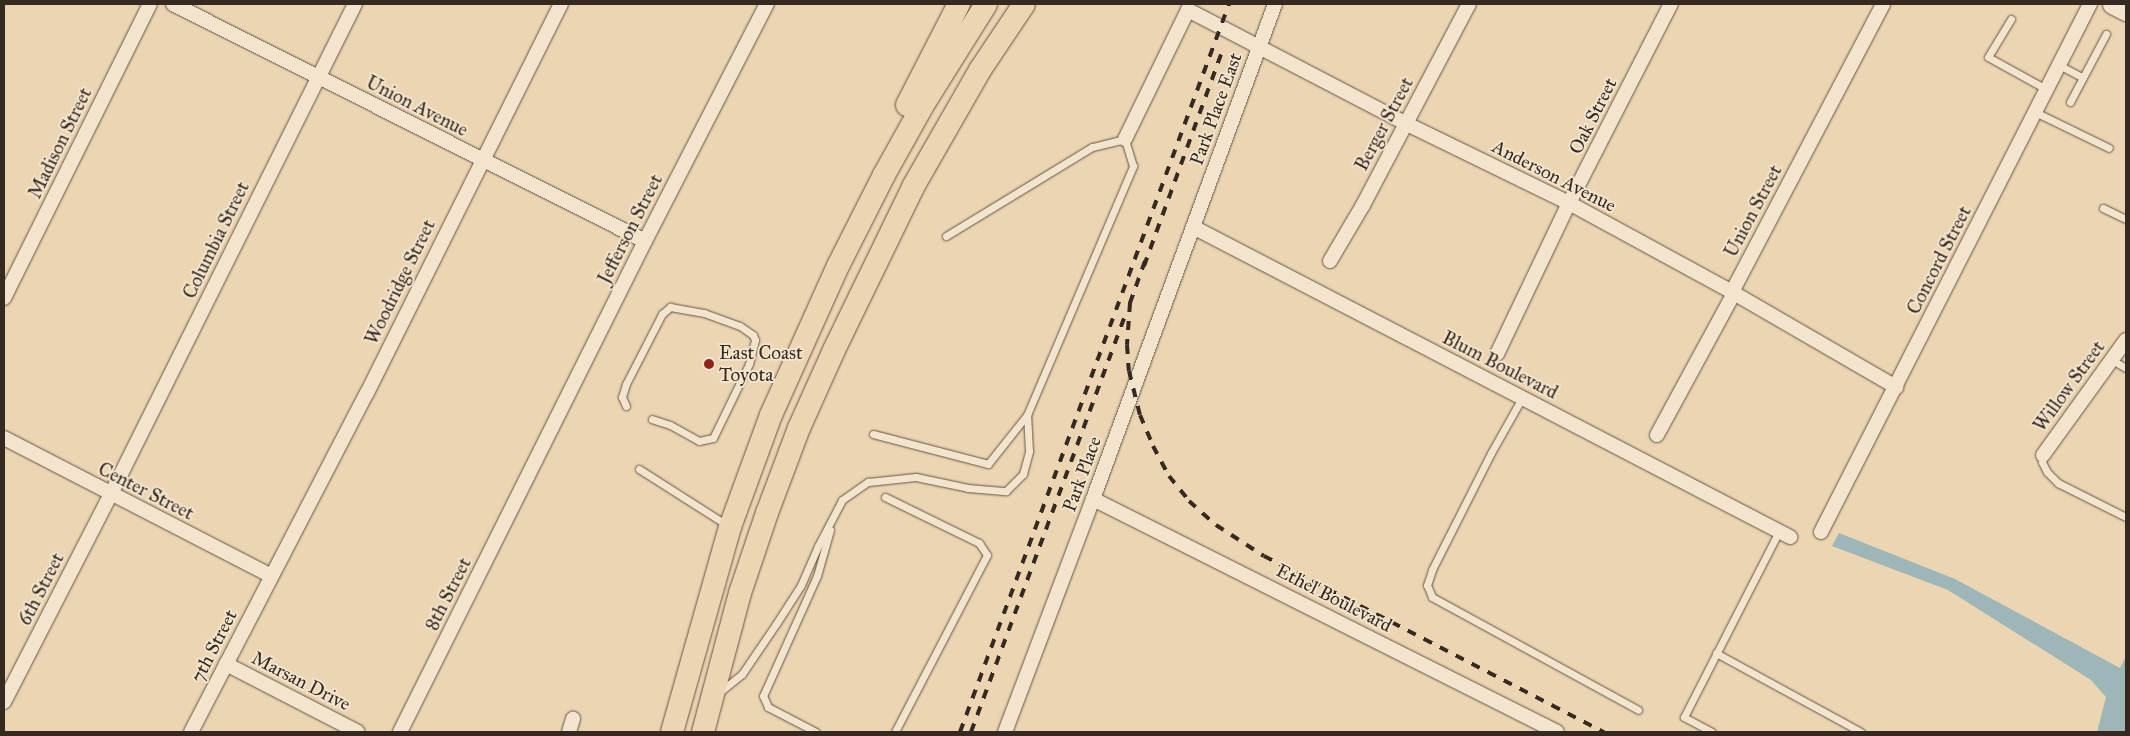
<!DOCTYPE html>
<html>
<head>
<meta charset="utf-8">
<style>
	body { margin:0 }
	#map { position:relative; width:2130px; height:736px; overflow:hidden; background:#ecd5b2; font-family:"IM FELL Great Primer",serif }
	div>[style] { position:absolute }
	.water>* { inset:0; background:#9db6b7 }
	.roads { filter:drop-shadow(0 0 1px #645444) drop-shadow(0 0 1px #645444) }
	.service>* { height:7px; margin:-3.5px; padding:0 3.5px; transform-origin:3.5px; border-radius:3.5px; background:#f3e4cd }
	.minor>* { height:14px; margin:-7px; padding:0 7px; transform-origin:7px; border-radius:7px; background:#f3e4cd }
	.secondary>* { height:19px; margin:-9.5px; padding:0 9.5px; transform-origin:9.5px; border-radius:9.5px; background:#f3e4cd }
	.trunk>* { height:22px; margin:-11px; padding:0 11px; transform-origin:11px; border-radius:11px; background:#ecd5b2 }
	.rail>* { height:4px; margin-top:-2px; transform-origin:0; background:repeating-linear-gradient(90deg,#362920 0 9px,transparent 0 18px) }
	.dots>* { width:14px; height:14px; translate:-50% -50%; box-sizing:border-box; border:2px solid #f3e4cd; border-radius:50% }
	span { translate:-50% -50%; white-space:nowrap; text-align:center; line-height:1.15; -webkit-text-stroke:4px #f3e4cd; paint-order:stroke }
	.street-label { font-size:19px; color:#362920 }
	.poi-label { font-size:19px; color:#362920 }
	.left { translate:0 -50%; text-align:left }
	.frame { position:absolute; inset:0; border:5px solid #362920; pointer-events:none }
</style>
</head>
<body>
<div id="map">
	<div class="water">
		<div style="clip-path:polygon(1839px 533px,1955px 579px,2120px 668px,2126px 656px,2126px 732px,2097px 732px,2106px 697px,2091px 680px,1948px 590px,1832px 546px)"></div>
	</div>
	<div class="roads">
		<div class="service">
			<div style="left:2011px;top:19px;width:44px;rotate:121.2deg"></div>
			<div style="left:1988px;top:57px;width:66px;rotate:28.9deg"></div>
			<div style="left:2059px;top:65px;width:27px;rotate:28deg"></div>
			<div style="left:2070px;top:102px;width:77px;rotate:-62.1deg"></div>
			<div style="left:2035px;top:112px;width:82px;rotate:25.9deg"></div>
			<div style="left:2103px;top:208px;width:25px;rotate:26deg"></div>
			<div style="left:2112px;top:360px;width:16px;rotate:30deg"></div>
			<div style="left:1522px;top:398px;width:63px;rotate:119.4deg"></div>
			<div style="left:1491px;top:453px;width:131px;rotate:116.8deg"></div>
			<div style="left:1432px;top:570px;width:16px;rotate:108deg"></div>
			<div style="left:1427px;top:585px;width:13px;rotate:67deg"></div>
			<div style="left:1432px;top:597px;width:235px;rotate:28.7deg"></div>
			<div style="left:626px;top:406px;width:10px;rotate:-114deg"></div>
			<div style="left:622px;top:397px;width:14px;rotate:-73deg"></div>
			<div style="left:626px;top:384px;width:79px;rotate:-62.8deg"></div>
			<div style="left:662px;top:314px;width:11px;rotate:-41deg"></div>
			<div style="left:670px;top:307px;width:35px;rotate:10deg"></div>
			<div style="left:704px;top:313px;width:38px;rotate:20deg"></div>
			<div style="left:740px;top:326px;width:16px;rotate:35deg"></div>
			<div style="left:753px;top:335px;width:5px;rotate:68deg"></div>
			<div style="left:755px;top:340px;width:25px;rotate:104deg"></div>
			<div style="left:749px;top:364px;width:82px;rotate:115.9deg"></div>
			<div style="left:713px;top:438px;width:14px;rotate:168deg"></div>
			<div style="left:699px;top:441px;width:33px;rotate:-151deg"></div>
			<div style="left:670px;top:425px;width:19px;rotate:-162deg"></div>
			<div style="left:873px;top:434px;width:119px;rotate:14.6deg"></div>
			<div style="left:988px;top:464px;width:63px;rotate:-51.5deg"></div>
			<div style="left:1027px;top:415px;width:271px;rotate:-66.9deg"></div>
			<div style="left:1133px;top:166px;width:28px;rotate:-107deg"></div>
			<div style="left:1125px;top:139px;width:34px;rotate:166deg"></div>
			<div style="left:1092px;top:147px;width:171px;rotate:148.6deg"></div>
			<div style="left:2043px;top:455px;width:7px;rotate:98deg"></div>
			<div style="left:2042px;top:462px;width:11px;rotate:63deg"></div>
			<div style="left:2047px;top:472px;width:16px;rotate:45deg"></div>
			<div style="left:2058px;top:483px;width:76px;rotate:26.6deg"></div>
			<div style="left:639px;top:469px;width:104px;rotate:32.5deg"></div>
			<div style="left:885px;top:497px;width:105px;rotate:26.1deg"></div>
			<div style="left:979px;top:543px;width:14px;rotate:56deg"></div>
			<div style="left:987px;top:555px;width:199px;rotate:117.5deg"></div>
			<div style="left:1716px;top:653px;width:165px;rotate:28.6deg"></div>
			<div style="left:721px;top:691px;width:27px;rotate:-39deg"></div>
			<div style="left:742px;top:674px;width:60px;rotate:-55.8deg"></div>
			<div style="left:776px;top:624px;width:46px;rotate:-57.3deg"></div>
			<div style="left:801px;top:585px;width:43px;rotate:-66.4deg"></div>
			<div style="left:818px;top:546px;width:52px;rotate:-62.4deg"></div>
			<div style="left:842px;top:500px;width:32px;rotate:-35deg"></div>
			<div style="left:868px;top:482px;width:48px;rotate:-5.9deg"></div>
			<div style="left:916px;top:477px;width:53px;rotate:11.9deg"></div>
			<div style="left:968px;top:488px;width:38px;rotate:5deg"></div>
			<div style="left:1006px;top:491px;width:24px;rotate:-45deg"></div>
			<div style="left:1023px;top:474px;width:24px;rotate:-75deg"></div>
			<div style="left:1029px;top:451px;width:36px;rotate:-93deg"></div>
			<div style="left:816px;top:732px;width:54px;rotate:-152.5deg"></div>
			<div style="left:768px;top:707px;width:12px;rotate:-114deg"></div>
			<div style="left:763px;top:696px;width:132px;rotate:-65.8deg"></div>
			<div style="left:817px;top:576px;width:48px;rotate:-74.2deg"></div>
			<div style="left:1712px;top:732px;width:32px;rotate:-152deg"></div>
			<div style="left:1684px;top:717px;width:209px;rotate:-62.9deg"></div>
		</div>
		<div class="minor">
			<div style="left:173px;top:4px;width:528px;rotate:26.66deg"></div>
			<div style="left:1125px;top:139px;width:144px;rotate:-64deg"></div>
			<div style="left:1188px;top:10px;width:245px;rotate:27.5deg"></div>
			<div style="left:1405px;top:123px;width:182px;rotate:26deg"></div>
			<div style="left:1569px;top:203px;width:186px;rotate:28.6deg"></div>
			<div style="left:1732px;top:292px;width:190px;rotate:30.1deg"></div>
			<div style="left:1193px;top:227px;width:673px;rotate:27.44deg"></div>
			<div style="left:1330px;top:261px;width:65px;rotate:-59.5deg"></div>
			<div style="left:1363px;top:205px;width:227px;rotate:-62.2deg"></div>
			<div style="left:4px;top:298px;width:328px;rotate:-63.6deg"></div>
			<div style="left:1497px;top:354px;width:167px;rotate:-64.5deg"></div>
			<div style="left:1569px;top:203px;width:224px;rotate:-62.9deg"></div>
			<div style="left:1657px;top:435px;width:157px;rotate:-61.5deg"></div>
			<div style="left:1732px;top:297px;width:5px;rotate:-90deg"></div>
			<div style="left:1732px;top:292px;width:325px;rotate:-62.3deg"></div>
			<div style="left:4px;top:438px;width:301px;rotate:27.3deg"></div>
			<div style="left:2043px;top:455px;width:142px;rotate:-54.2deg"></div>
			<div style="left:1093px;top:499px;width:519px;rotate:26.66deg"></div>
			<div style="left:1821px;top:532px;width:593px;rotate:-63deg"></div>
			<div style="left:226px;top:664px;width:148px;rotate:27.3deg"></div>
			<div style="left:4px;top:702px;width:234px;rotate:-62.8deg"></div>
			<div style="left:111px;top:494px;width:547px;rotate:-63.53deg"></div>
			<div style="left:191px;top:732px;width:382px;rotate:-62.6deg"></div>
			<div style="left:367px;top:393px;width:435px;rotate:-63.5deg"></div>
			<div style="left:400px;top:732px;width:549px;rotate:-63.48deg"></div>
			<div style="left:645px;top:241px;width:267px;rotate:-62.8deg"></div>
			<div style="left:569px;top:732px;width:14px;rotate:-73deg"></div>
			<div style="left:1005px;top:732px;width:249px;rotate:-69.3deg"></div>
			<div style="left:1093px;top:499px;width:527px;rotate:-69.81deg"></div>
		</div>
		<div class="secondary">
			<div style="left:2112px;top:4px;width:16px;rotate:27deg"></div>
		</div>
		<div class="trunk">
			<div style="left:907px;top:105px;width:114px;rotate:-62.8deg"></div>
			<div style="left:672px;top:732px;width:213px;rotate:-74.2deg"></div>
			<div style="left:730px;top:527px;width:119px;rotate:-69.9deg"></div>
			<div style="left:771px;top:415px;width:163px;rotate:-65.8deg"></div>
			<div style="left:838px;top:266px;width:102px;rotate:-63.2deg"></div>
			<div style="left:884px;top:175px;width:80px;rotate:-60.9deg"></div>
			<div style="left:923px;top:105px;width:119px;rotate:-58deg"></div>
			<div style="left:703px;top:732px;width:144px;rotate:-75.1deg"></div>
			<div style="left:740px;top:593px;width:84px;rotate:-71.4deg"></div>
			<div style="left:767px;top:513px;width:91px;rotate:-69.4deg"></div>
			<div style="left:799px;top:428px;width:85px;rotate:-65.8deg"></div>
			<div style="left:834px;top:350px;width:181px;rotate:-64.1deg"></div>
			<div style="left:913px;top:187px;width:135px;rotate:-60.2deg"></div>
			<div style="left:980px;top:70px;width:79px;rotate:-56.3deg"></div>
		</div>
	</div>
	<div class="rail">
		<div style="left:1145px;top:261px;width:45px;rotate:109.7deg"></div>
		<div style="left:1130px;top:303px;width:42px;rotate:94.1deg"></div>
		<div style="left:1127px;top:345px;width:26px;rotate:86deg"></div>
		<div style="left:1129px;top:371px;width:45px;rotate:76deg"></div>
		<div style="left:1140px;top:415px;width:34px;rotate:67deg"></div>
		<div style="left:1153px;top:446px;width:34px;rotate:62deg"></div>
		<div style="left:1169px;top:476px;width:32px;rotate:51deg"></div>
		<div style="left:1189px;top:501px;width:36px;rotate:42deg"></div>
		<div style="left:1216px;top:525px;width:57px;rotate:32.9deg"></div>
		<div style="left:1264px;top:556px;width:383px;rotate:27.4deg"></div>
		<div style="left:1144px;top:266px;width:231px;rotate:-70deg"></div>
		<div style="left:960px;top:732px;width:776px;rotate:-69.72deg"></div>
		<div style="left:971px;top:732px;width:447px;rotate:-69.7deg"></div>
	</div>
	<div class="dots">
		<div style="left:709px;top:364px;background:#8f2418"></div>
	</div>
	<div class="street-label">
		<span style="left:417px;top:106px;rotate:27deg">Union Avenue</span>
		<span style="left:1216px;top:109px;rotate:-70deg">Park Place East</span>
		<span style="left:1593px;top:116px;rotate:-63deg">Oak Street</span>
		<span style="left:1384px;top:124px;rotate:-62deg">Berger Street</span>
		<span style="left:60px;top:143px;rotate:-64deg">Madison Street</span>
		<span style="left:1554px;top:176px;rotate:27deg">Anderson Avenue</span>
		<span style="left:1753px;top:211px;rotate:-62deg">Union Street</span>
		<span style="left:630px;top:229px;rotate:-63deg">Jefferson Street</span>
		<span style="left:216px;top:240px;rotate:-64deg">Columbia Street</span>
		<span style="left:1939px;top:260px;rotate:-63deg">Concord Street</span>
		<span style="left:400px;top:282px;rotate:-64deg">Woodridge Street</span>
		<span style="left:1500px;top:365px;rotate:27deg">Blum Boulevard</span>
		<span style="left:2069px;top:386px;rotate:-54deg">Willow Street</span>
		<span style="left:1082px;top:474px;rotate:-70deg">Park Place</span>
		<span style="left:146px;top:491px;rotate:27deg">Center Street</span>
		<span style="left:41px;top:589px;rotate:-63deg">6th Street</span>
		<span style="left:448px;top:594px;rotate:-63deg">8th Street</span>
		<span style="left:1334px;top:598px;rotate:27deg">Ethel Boulevard</span>
		<span style="left:214px;top:646px;rotate:-63deg">7th Street</span>
		<span style="left:301px;top:681px;rotate:27deg">Marsan Drive</span>
	</div>
	<div class="poi-label">
		<span class="left" style="left:719px;top:364px">East Coast<br>Toyota</span>
	</div>
	<div class="frame"></div>
</div>
</body>
</html>
